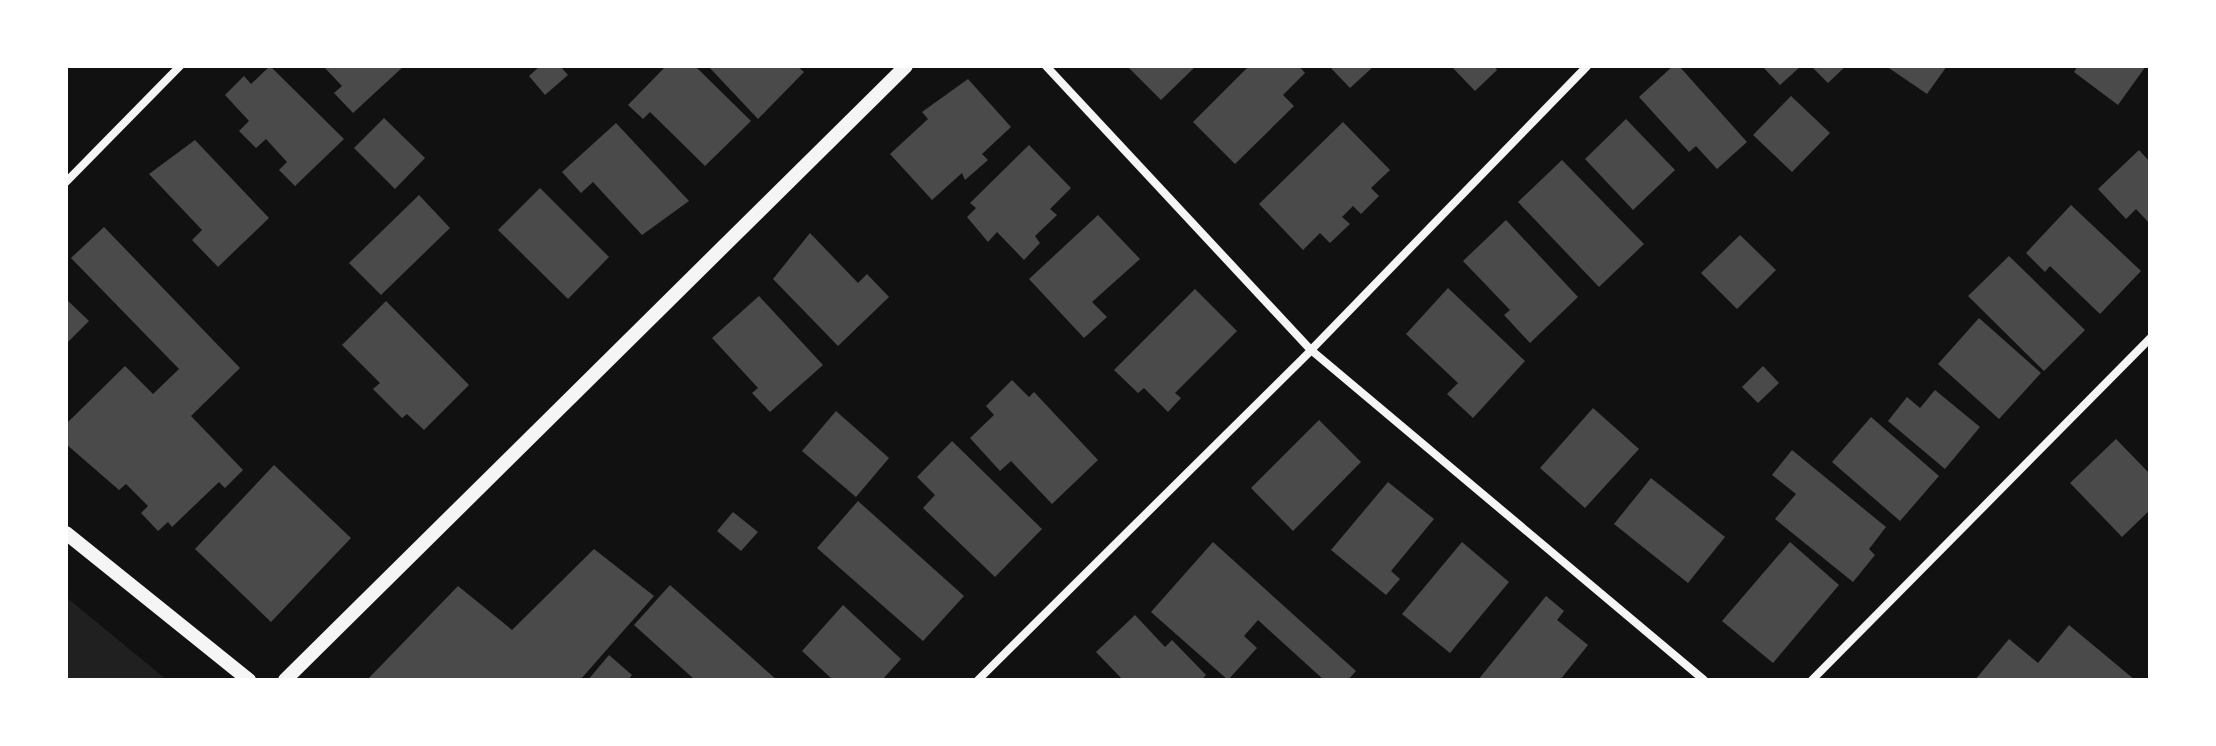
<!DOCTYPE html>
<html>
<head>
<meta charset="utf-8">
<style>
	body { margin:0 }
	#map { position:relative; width:2216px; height:746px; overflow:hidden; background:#111; font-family:Rubik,sans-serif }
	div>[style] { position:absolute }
	.green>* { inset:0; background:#202020 }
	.building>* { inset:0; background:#4a4a4a }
	.minor>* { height:8px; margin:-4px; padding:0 4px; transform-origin:4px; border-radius:4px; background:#f5f5f5 }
	.tertiary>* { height:14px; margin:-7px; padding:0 7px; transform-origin:7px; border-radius:7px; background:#f5f5f5 }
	span { translate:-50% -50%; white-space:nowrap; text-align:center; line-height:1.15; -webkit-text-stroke:6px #fff; paint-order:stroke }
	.frame { position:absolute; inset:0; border:68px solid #fff; pointer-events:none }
</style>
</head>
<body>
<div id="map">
	<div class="green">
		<div style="clip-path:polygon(66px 597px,167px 680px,66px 680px)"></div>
	</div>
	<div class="building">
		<div style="clip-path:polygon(270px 66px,344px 139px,295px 186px,279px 170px,287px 162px,266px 139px,256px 148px,239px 131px,249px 121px,225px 95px,244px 76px,251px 84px)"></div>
		<div style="clip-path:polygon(323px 66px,404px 66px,353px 113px,334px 93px,342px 86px)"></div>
		<div style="clip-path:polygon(540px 66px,560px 66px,568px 75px,545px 95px,529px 76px)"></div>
		<div style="clip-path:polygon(666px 66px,695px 66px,751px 121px,705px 166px,650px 112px,643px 119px,628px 105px)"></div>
		<div style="clip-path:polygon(708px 66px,797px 66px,804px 72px,758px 119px)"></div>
		<div style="clip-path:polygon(1127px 66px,1196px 66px,1161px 100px)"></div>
		<div style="clip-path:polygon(1249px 66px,1299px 66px,1305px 73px,1283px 95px,1294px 106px,1235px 164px,1193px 122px)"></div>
		<div style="clip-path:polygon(1329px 66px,1374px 66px,1350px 88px)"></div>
		<div style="clip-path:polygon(1451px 66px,1494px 66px,1497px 70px,1475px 91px)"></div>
		<div style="clip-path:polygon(1673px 66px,1679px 66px,1747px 142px,1717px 169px,1696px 146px,1689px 152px,1639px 97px)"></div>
		<div style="clip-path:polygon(1762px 66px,1801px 66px,1780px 85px)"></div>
		<div style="clip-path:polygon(1811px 66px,1846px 66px,1828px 83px)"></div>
		<div style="clip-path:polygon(1886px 66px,1947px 66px,1927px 94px)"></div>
		<div style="clip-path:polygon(2078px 66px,2146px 66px,2118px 105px,2074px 72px)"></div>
		<div style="clip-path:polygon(968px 79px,1011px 127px,982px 154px,988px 160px,965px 180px,962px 173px,932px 200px,890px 154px,928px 119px,922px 112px)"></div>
		<div style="clip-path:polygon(1791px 96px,1830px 133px,1792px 172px,1753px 135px)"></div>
		<div style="clip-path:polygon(384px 118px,425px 158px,395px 189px,354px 148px)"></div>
		<div style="clip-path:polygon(1626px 119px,1675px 170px,1633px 210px,1585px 159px)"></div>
		<div style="clip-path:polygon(1343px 122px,1390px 170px,1371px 188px,1379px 196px,1361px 214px,1353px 206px,1342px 217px,1350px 224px,1330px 243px,1320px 233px,1303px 250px,1259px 204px)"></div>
		<div style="clip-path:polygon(616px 123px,689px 201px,642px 235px,593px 182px,581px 193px,562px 172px)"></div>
		<div style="clip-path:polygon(195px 140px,269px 218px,218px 267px,192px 240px,202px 230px,149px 174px)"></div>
		<div style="clip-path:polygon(1029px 145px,1071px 188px,1050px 209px,1057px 215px,1035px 236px,1040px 243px,1024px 260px,997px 232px,988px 242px,967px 217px,976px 208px,970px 203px)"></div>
		<div style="clip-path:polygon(2139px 150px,2150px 162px,2150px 224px,2136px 209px,2126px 219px,2098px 189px)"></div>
		<div style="clip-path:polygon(1562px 160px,1644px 244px,1599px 287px,1518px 202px)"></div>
		<div style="clip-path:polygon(540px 188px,609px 257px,568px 299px,498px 230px)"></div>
		<div style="clip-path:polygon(419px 195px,450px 228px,381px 295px,349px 263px)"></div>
		<div style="clip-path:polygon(2071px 205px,2141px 271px,2100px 314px,2050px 266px,2045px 272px,2026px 253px)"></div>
		<div style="clip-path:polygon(1098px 215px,1140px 259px,1092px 302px,1107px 317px,1084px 338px,1029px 279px)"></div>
		<div style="clip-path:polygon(1506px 220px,1578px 297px,1530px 343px,1504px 315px,1510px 310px,1463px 261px)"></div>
		<div style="clip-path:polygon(104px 227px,240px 368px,191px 416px,243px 470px,225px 488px,219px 482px,172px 527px,168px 522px,158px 531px,141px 513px,148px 506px,126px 484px,119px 490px,66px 444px,66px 424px,125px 366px,153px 394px,179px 369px,71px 258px)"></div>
		<div style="clip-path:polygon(810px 233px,858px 283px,867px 274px,889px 297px,838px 346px,773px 279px)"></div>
		<div style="clip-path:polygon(1740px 235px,1776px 270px,1737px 309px,1701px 273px)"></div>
		<div style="clip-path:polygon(2009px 256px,2085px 330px,2044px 371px,1968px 296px)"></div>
		<div style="clip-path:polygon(1448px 288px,1525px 361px,1473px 418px,1447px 394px,1458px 383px,1406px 334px)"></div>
		<div style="clip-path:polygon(1195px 289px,1237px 331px,1175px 393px,1181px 398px,1168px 412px,1144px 388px,1138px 393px,1114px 370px)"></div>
		<div style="clip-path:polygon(759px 296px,823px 365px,770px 412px,752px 393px,758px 388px,712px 338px)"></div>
		<div style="clip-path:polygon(66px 299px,89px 321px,66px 344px)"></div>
		<div style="clip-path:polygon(386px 301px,469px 385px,424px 430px,407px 414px,402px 418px,373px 389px,380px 383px,342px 345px)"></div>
		<div style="clip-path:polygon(1979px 318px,2041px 373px,1999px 419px,1938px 364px)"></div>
		<div style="clip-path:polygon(1763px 366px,1779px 383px,1758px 403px,1742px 387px)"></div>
		<div style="clip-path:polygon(1012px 380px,1029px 397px,1034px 392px,1098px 460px,1052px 504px,1011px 461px,1000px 471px,970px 438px,994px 415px,986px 406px)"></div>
		<div style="clip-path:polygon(1935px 390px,1980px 427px,1945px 469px,1888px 421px,1907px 397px,1920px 408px)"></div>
		<div style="clip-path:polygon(1593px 408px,1639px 449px,1585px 508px,1540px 468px)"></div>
		<div style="clip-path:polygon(836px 411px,889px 458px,856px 497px,802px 451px)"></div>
		<div style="clip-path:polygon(1871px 417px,1939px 476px,1900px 521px,1832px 462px)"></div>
		<div style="clip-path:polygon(1319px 420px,1361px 462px,1293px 531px,1251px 488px)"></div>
		<div style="clip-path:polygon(2116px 439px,2150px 474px,2150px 510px,2122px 537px,2070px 483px)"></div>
		<div style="clip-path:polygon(952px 441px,1042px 529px,995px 577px,923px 508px,935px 495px,917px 477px)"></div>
		<div style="clip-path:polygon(1792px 450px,1886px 527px,1869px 549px,1875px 555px,1853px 582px,1775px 519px,1796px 494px,1772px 475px)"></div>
		<div style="clip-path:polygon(274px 465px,351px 538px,271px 622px,195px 549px)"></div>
		<div style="clip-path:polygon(1651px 478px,1725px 537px,1688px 583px,1614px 524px)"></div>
		<div style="clip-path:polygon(1388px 482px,1434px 519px,1391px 571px,1400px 579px,1386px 595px,1331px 550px)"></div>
		<div style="clip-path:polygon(858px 501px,964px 596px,923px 641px,817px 548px)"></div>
		<div style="clip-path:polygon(733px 512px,758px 532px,741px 551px,717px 531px)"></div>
		<div style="clip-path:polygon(1213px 542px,1356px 671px,1348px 680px,1324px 680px,1258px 620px,1244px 636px,1257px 648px,1228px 680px,1151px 612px)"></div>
		<div style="clip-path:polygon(1462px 542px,1509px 582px,1450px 653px,1402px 614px)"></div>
		<div style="clip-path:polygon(1790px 542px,1839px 585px,1773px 663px,1722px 621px)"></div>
		<div style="clip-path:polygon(594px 549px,654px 596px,580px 680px,367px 680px,458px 586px,512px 630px)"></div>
		<div style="clip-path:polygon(670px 585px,777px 680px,695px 680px,634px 625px)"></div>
		<div style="clip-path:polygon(1546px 596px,1564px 611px,1557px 620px,1588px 645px,1560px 680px,1478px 680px)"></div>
		<div style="clip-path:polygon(843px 605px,901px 659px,882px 680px,833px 680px,802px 651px)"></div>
		<div style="clip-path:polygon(1135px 615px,1165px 647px,1172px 640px,1206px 675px,1201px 680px,1123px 680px,1096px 652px)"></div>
		<div style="clip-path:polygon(2069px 625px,2135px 680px,1975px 680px,2009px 639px,2038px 663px)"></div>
		<div style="clip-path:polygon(609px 655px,632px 675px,628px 680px,588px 680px)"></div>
	</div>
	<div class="minor">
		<div style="left:1046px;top:66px;width:388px;rotate:47deg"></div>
		<div style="left:1311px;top:350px;width:513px;rotate:40.02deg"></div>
		<div style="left:66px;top:182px;width:163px;rotate:-45.5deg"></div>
		<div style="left:978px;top:680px;width:469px;rotate:-44.7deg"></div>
		<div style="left:1311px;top:350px;width:396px;rotate:-45.8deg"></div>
		<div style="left:1812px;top:680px;width:481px;rotate:-45.3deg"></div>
	</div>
	<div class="tertiary">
		<div style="left:66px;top:533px;width:235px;rotate:38.8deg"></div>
		<div style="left:285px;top:680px;width:873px;rotate:-44.68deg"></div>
	</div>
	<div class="frame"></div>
</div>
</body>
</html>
